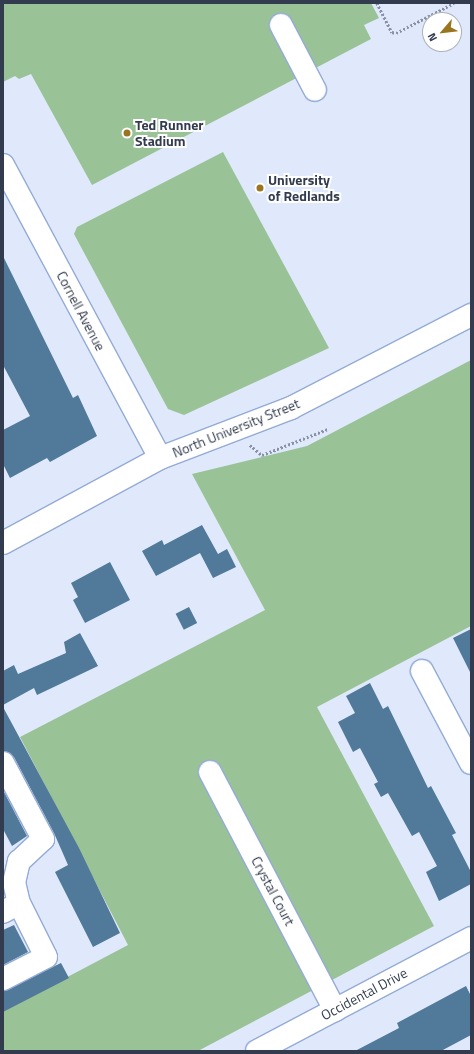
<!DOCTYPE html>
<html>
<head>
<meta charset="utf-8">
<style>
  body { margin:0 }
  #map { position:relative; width:474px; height:1054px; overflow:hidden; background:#dfe9fb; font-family:"Titillium Web",sans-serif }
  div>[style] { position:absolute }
  .green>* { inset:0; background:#99c397 }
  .building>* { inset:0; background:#50799a; transform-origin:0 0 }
  .path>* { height:2.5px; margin-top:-1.25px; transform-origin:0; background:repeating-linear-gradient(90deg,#8992a4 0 2px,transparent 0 4px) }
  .roads { filter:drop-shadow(1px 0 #94abd6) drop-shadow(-1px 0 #94abd6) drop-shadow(0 1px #94abd6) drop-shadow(0 -1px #94abd6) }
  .minor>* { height:22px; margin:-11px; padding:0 11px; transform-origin:11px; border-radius:11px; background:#fff }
  .dots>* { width:11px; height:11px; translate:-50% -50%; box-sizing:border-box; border:2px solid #fff; border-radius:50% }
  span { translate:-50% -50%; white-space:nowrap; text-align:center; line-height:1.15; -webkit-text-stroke:4px #fff; paint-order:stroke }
  .poi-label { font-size:14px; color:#333c4e; font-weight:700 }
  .left { translate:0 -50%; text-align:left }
  .street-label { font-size:14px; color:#333c4e }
  .frame { position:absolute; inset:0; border:4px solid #333c4e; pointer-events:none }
  .north { position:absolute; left:422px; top:12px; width:40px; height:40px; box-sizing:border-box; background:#fff; border:1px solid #adb1b8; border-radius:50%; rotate:242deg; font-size:11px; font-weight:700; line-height:16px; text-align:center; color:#333c4e }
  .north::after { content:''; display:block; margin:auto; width:14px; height:18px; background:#9a7520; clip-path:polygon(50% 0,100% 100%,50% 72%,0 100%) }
</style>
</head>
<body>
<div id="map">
  <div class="green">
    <i style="clip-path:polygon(3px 3px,371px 3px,379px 18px,364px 25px,371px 39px,92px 185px,31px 74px,19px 79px,15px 76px,3px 82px)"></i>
    <i style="clip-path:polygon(223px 152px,329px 348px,184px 415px,168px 409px,74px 234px,77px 227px)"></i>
    <i style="clip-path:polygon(471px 360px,471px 626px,317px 707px,434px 926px,198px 1051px,3px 1051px,3px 1011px,128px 945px,20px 737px,265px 610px,192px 474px,307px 446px)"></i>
  </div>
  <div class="building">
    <i style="clip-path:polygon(3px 256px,73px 398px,78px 395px,97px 436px,50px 462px,47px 458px,10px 478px,3px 464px,3px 430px,30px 416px,3px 365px)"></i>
    <i style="clip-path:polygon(202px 525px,218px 554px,227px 549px,236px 567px,213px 578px,200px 553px,156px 576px,142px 551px,162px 540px,164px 545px)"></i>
    <i style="clip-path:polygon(110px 562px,130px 600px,85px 623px,73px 600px,78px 597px,71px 583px)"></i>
    <i style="left:189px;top:607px;width:18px;height:15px;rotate:63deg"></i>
    <i style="clip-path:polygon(471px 629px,471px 674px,453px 638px)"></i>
    <i style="clip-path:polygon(80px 633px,98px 666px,37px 695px,34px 688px,3px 705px,3px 671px,14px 665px,18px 674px,66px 653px,64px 642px)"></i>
    <i style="clip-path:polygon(370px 683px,383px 709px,388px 706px,428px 788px,431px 786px,456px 833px,452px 835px,471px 872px,471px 884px,439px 901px,426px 872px,437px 866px,419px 832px,412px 836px,388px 793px,381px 797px,374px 784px,378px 782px,360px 748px,353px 752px,338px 722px,355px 713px,346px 696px)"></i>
    <i style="clip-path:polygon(3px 707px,79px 848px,120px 933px,93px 947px,55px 872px,68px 865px,54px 833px,14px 757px,3px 751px)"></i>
    <i style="clip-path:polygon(3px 790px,27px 836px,12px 846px,3px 829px)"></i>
    <i style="clip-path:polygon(14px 925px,28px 952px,3px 965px,3px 930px)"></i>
    <i style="clip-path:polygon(61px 963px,69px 978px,3px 1012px,3px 991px)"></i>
    <i style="clip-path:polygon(466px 986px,471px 996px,471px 1035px,441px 1051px,355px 1051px,399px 1028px,397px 1023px)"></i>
  </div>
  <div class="path">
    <i style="left:377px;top:3px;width:33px;rotate:63deg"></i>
    <i style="left:392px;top:32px;width:4px;rotate:14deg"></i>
    <i style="left:396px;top:33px;width:65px;rotate:-27.3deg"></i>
    <i style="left:250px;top:445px;width:16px;rotate:40deg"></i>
    <i style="left:262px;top:455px;width:71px;rotate:-21.5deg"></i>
  </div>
  <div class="roads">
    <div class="minor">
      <i style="left:281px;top:25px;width:73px;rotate:62.4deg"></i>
      <i style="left:3px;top:165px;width:332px;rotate:61.8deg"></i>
      <i style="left:3px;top:543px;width:179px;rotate:-28.4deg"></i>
      <i style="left:160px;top:458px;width:140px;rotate:-20.9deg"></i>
      <i style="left:291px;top:408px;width:203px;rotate:-27.3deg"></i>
      <i style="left:422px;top:671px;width:104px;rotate:62deg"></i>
      <i style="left:3px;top:763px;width:86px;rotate:62.2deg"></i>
      <i style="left:43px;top:839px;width:33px;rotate:137deg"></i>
      <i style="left:19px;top:861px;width:22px;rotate:103deg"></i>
      <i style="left:14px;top:882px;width:22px;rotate:77deg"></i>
      <i style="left:19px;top:903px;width:60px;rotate:63.4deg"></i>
      <i style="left:46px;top:957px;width:48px;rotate:152.9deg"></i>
      <i style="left:210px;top:772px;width:269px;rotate:62.3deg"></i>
      <i style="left:3px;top:912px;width:18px;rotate:-29deg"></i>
      <i style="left:257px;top:1051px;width:242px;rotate:-27.8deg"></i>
    </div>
  </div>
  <div class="dots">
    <i style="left:127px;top:133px;background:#9a7520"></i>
    <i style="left:260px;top:188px;background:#9a7520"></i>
  </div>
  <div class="poi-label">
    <span class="left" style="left:135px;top:133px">Ted Runner<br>Stadium</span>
    <span class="left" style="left:268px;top:188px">University<br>of Redlands</span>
  </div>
  <div class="street-label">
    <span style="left:81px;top:311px;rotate:62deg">Cornell Avenue</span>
    <span style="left:236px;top:428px;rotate:-22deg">North University Street</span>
    <span style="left:273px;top:891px;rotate:62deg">Crystal Court</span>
    <span style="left:364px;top:994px;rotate:-28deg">Occidental Drive</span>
  </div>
  <div class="frame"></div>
  <div class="north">N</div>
</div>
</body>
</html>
